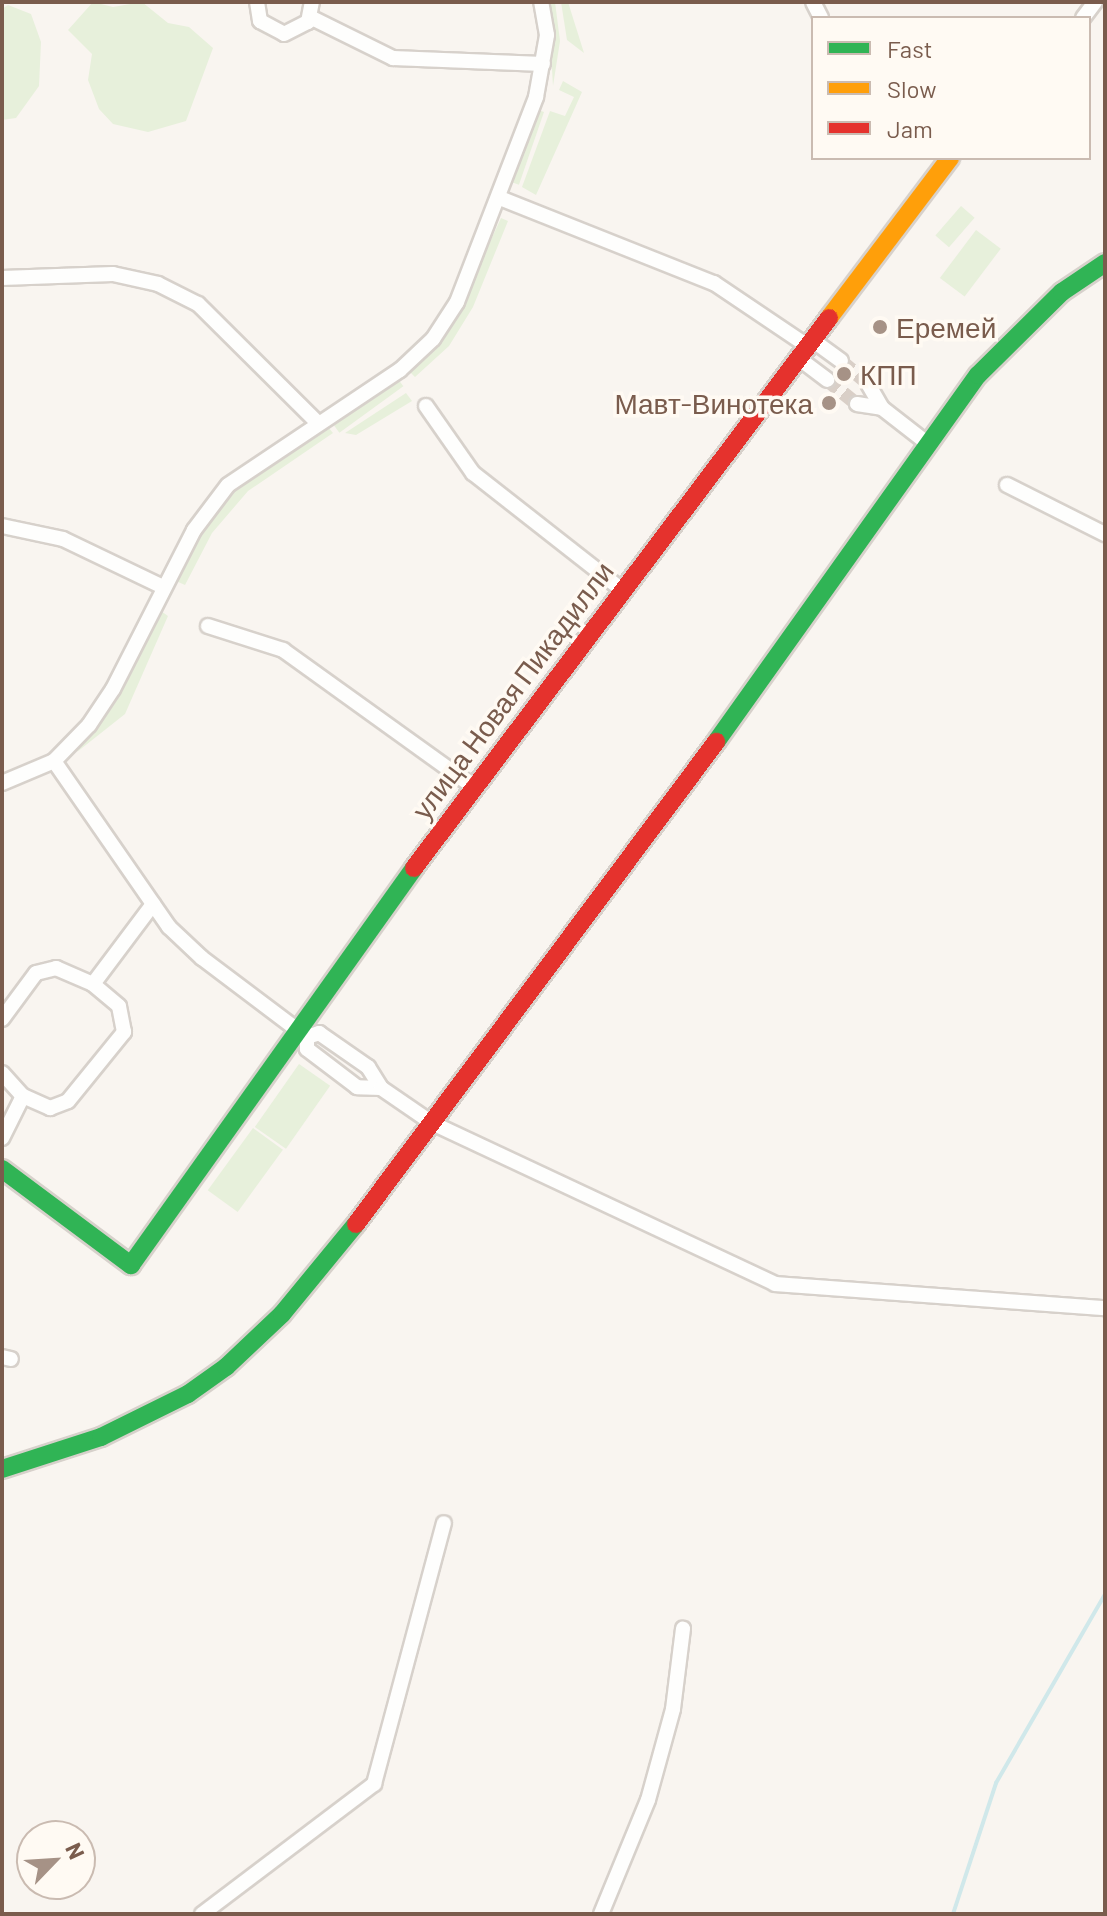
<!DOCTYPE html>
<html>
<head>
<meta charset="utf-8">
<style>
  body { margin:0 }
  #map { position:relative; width:1107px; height:1916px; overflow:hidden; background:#f9f5f0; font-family:Barlow,sans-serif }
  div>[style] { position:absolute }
  .green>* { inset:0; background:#e7f0db; transform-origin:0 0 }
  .stream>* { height:4px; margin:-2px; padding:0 2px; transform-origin:2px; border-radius:2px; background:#d0e8ea }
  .street-tunnel>* { height:14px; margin-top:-7px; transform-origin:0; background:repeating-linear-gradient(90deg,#d9cfc7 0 14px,transparent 0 21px) }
  .roads { filter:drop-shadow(2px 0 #d7d1cb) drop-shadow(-2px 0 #d7d1cb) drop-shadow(0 2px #d7d1cb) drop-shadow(0 -2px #d7d1cb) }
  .street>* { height:14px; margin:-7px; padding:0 7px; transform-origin:7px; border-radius:7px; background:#fefefd }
  .fast>* { height:18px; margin:-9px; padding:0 9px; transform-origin:9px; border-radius:9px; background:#30b455 }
  .slow>* { height:18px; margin:-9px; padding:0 9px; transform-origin:9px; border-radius:9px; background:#ff9f0a }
  .jam>* { height:18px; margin:-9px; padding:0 9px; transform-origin:9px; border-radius:9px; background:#e5322d }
  .dots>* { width:22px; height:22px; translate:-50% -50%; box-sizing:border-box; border:4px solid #fffaf3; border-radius:50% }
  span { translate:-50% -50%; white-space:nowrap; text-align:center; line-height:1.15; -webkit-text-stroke:7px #fffaf3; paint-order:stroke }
  .poi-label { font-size:28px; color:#7a5c4d }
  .left { translate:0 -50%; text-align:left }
  .right { translate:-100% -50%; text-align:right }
  .street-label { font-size:28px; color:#7a5c4d }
  .frame { position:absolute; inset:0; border:4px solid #7a5c4d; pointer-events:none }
  .legend { position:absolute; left:811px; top:16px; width:280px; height:144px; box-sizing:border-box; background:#fffaf3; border:2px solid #cabbb1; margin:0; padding:10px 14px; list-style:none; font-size:24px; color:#7a5c4d }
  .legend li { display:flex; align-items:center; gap:16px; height:40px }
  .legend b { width:40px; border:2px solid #cabbb1 }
  .north { position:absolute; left:16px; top:1820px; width:80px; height:80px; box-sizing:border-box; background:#fffaf3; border:2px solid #cabbb1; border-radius:50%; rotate:65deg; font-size:22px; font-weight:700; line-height:32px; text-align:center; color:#7a5c4d }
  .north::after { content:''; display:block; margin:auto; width:28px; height:36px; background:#a69286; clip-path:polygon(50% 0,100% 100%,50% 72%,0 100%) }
</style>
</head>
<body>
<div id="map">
  <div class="green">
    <i style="clip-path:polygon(93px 2px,113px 7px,142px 2px,168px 23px,189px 27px,213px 48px,186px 121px,148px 132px,113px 124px,99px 109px,88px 80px,92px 54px,68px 30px)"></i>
    <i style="clip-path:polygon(548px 2px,555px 2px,560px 41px,553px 86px)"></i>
    <i style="clip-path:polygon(561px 2px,568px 2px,584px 53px,567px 40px)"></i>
    <i style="clip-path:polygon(8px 5px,31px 14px,41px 42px,39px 86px,16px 118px,2px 120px,2px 9px)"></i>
    <i style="clip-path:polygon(563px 81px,582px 92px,536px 195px,522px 187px,550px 111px,565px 116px,574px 97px,559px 90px)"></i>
    <i style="left:544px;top:112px;width:77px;height:9px;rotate:109deg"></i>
    <i style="left:961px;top:206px;width:18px;height:39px;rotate:41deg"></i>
    <i style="clip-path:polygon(501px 218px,508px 221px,473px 307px,449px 346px,415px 377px,409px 371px,453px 322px)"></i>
    <i style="left:976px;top:230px;width:31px;height:60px;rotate:37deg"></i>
    <i style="left:398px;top:379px;width:9px;height:79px;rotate:54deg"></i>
    <i style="clip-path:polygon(406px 393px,412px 401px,356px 435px,345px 433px)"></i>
    <i style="clip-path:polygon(328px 427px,333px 433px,248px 491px,212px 533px,185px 585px,176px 581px,210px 519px,237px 489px)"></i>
    <i style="clip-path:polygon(161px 611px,168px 616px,125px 714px,77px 752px,111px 706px)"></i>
    <i style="left:299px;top:1064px;width:38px;height:77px;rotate:35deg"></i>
    <i style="left:253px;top:1128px;width:37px;height:77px;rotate:36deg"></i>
  </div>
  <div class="stream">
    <i style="left:953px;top:1914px;width:138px;rotate:-71.8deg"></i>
    <i style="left:996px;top:1783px;width:218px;rotate:-60deg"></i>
  </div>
  <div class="street-tunnel">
    <i style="left:841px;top:361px;width:35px;rotate:40deg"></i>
    <i style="left:827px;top:380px;width:38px;rotate:39deg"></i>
  </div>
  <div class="roads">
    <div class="street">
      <i style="left:257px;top:2px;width:19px;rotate:81deg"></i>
      <i style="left:260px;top:21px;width:27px;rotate:28deg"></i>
      <i style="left:284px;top:34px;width:27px;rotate:-27deg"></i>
      <i style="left:308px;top:22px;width:20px;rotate:-79deg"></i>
      <i style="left:813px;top:2px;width:18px;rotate:63deg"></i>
      <i style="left:310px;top:17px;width:93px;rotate:26.3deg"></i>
      <i style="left:393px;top:58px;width:150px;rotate:2.3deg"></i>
      <i style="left:1083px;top:18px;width:20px;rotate:-53deg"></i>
      <i style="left:500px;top:198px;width:230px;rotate:21.7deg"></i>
      <i style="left:714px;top:283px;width:111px;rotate:34deg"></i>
      <i style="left:2px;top:278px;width:111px;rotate:-2.1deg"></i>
      <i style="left:113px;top:274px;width:46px;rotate:12.5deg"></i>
      <i style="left:158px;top:284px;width:45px;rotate:26.6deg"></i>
      <i style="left:198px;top:304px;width:169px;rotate:44.8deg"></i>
      <i style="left:811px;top:339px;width:37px;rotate:36deg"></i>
      <i style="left:797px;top:357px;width:38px;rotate:37deg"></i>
      <i style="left:857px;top:404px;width:25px;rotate:9deg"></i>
      <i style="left:882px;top:408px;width:28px;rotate:-120deg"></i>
      <i style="left:426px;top:406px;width:82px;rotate:55deg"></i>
      <i style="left:473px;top:473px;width:189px;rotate:38.1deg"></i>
      <i style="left:882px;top:408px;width:57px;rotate:37.9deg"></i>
      <i style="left:1007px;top:485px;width:110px;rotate:26.6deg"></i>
      <i style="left:2px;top:526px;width:62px;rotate:12deg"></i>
      <i style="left:63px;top:539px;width:111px;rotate:25.6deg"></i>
      <i style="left:208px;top:626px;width:79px;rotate:17.7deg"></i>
      <i style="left:283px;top:650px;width:233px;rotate:35.7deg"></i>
      <i style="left:54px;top:761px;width:202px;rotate:55.3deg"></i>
      <i style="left:169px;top:927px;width:45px;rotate:43.2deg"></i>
      <i style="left:202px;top:958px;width:131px;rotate:37deg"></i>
      <i style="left:2px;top:783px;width:56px;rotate:-22.9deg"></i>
      <i style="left:54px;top:761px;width:50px;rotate:-45.8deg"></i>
      <i style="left:89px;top:725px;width:43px;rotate:-56.3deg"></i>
      <i style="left:113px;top:689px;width:178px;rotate:-63deg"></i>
      <i style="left:194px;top:530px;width:56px;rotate:-52.9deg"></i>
      <i style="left:228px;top:485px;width:207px;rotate:-33.8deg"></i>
      <i style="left:400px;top:370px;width:45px;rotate:-43.2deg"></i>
      <i style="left:433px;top:339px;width:44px;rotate:-57deg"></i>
      <i style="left:457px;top:302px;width:220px;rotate:-68.9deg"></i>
      <i style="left:536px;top:97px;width:63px;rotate:-79.9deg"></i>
      <i style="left:547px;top:35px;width:34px;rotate:-100deg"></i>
      <i style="left:2px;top:1019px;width:57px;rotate:-53.5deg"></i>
      <i style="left:36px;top:973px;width:21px;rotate:-14deg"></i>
      <i style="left:56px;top:968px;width:40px;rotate:23.4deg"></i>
      <i style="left:319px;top:1033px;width:60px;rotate:34.8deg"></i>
      <i style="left:368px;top:1067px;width:25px;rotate:58deg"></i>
      <i style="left:381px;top:1088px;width:24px;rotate:-178deg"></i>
      <i style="left:357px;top:1087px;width:63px;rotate:-142.8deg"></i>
      <i style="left:307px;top:1049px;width:12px;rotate:-90deg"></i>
      <i style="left:307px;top:1037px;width:13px;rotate:-18deg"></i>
      <i style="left:2px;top:1073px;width:31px;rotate:48deg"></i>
      <i style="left:381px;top:1088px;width:62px;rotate:34.5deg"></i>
      <i style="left:432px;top:1123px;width:379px;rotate:25.1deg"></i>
      <i style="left:775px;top:1284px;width:331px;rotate:4.2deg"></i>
      <i style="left:2px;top:1138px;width:47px;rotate:-63.4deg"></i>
      <i style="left:23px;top:1096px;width:30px;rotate:24deg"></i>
      <i style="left:50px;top:1108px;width:19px;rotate:-21deg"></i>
      <i style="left:68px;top:1101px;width:89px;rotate:-50.9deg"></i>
      <i style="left:124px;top:1032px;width:26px;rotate:-101deg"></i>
      <i style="left:119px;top:1006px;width:34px;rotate:-140deg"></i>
      <i style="left:93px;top:984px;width:100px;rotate:-53.1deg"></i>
      <i style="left:2px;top:1357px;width:9px;rotate:13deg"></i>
      <i style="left:202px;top:1914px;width:216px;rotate:-37.1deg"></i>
      <i style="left:374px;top:1784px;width:270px;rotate:-75deg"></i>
      <i style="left:601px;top:1914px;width:123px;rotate:-67.6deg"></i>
      <i style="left:648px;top:1800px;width:94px;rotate:-74.6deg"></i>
      <i style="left:673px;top:1709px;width:81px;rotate:-82.9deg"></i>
    </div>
    <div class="fast">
      <i style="left:716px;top:742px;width:451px;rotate:-54.5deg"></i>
      <i style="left:978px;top:375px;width:118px;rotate:-44.7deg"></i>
      <i style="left:1062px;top:292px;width:52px;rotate:-34deg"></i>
      <i style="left:2px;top:1169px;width:161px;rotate:36.7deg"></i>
      <i style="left:131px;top:1265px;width:488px;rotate:-54.5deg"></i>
      <i style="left:2px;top:1469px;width:104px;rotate:-17.9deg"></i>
      <i style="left:101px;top:1437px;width:97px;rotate:-26.3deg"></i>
      <i style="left:188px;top:1394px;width:47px;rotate:-35.4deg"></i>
      <i style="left:226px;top:1367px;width:77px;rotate:-43.4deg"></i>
      <i style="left:282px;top:1314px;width:117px;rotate:-50.6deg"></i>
    </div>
    <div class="slow">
      <i style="left:829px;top:318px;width:201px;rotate:-52.9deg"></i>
    </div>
    <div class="jam">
      <i style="left:414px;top:868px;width:689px;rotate:-52.96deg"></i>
      <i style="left:356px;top:1224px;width:602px;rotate:-53.24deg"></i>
    </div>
  </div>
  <div class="dots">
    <i style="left:880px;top:327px;background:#a69286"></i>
    <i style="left:844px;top:374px;background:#a69286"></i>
    <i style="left:829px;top:403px;background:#a69286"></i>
  </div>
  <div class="poi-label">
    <span class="left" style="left:896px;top:327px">Еремей</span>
    <span class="left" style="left:860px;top:374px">КПП</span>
    <span class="right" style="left:813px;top:403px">Мавт-Винотека</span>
  </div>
  <div class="street-label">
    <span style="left:512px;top:690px;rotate:-53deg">улица Новая Пикадилли</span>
  </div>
  <div class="frame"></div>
  <ul class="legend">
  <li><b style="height:10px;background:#30b455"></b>Fast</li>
  <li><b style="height:10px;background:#ff9f0a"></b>Slow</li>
  <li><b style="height:10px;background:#e5322d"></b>Jam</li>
  </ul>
  <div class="north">N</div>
</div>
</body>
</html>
